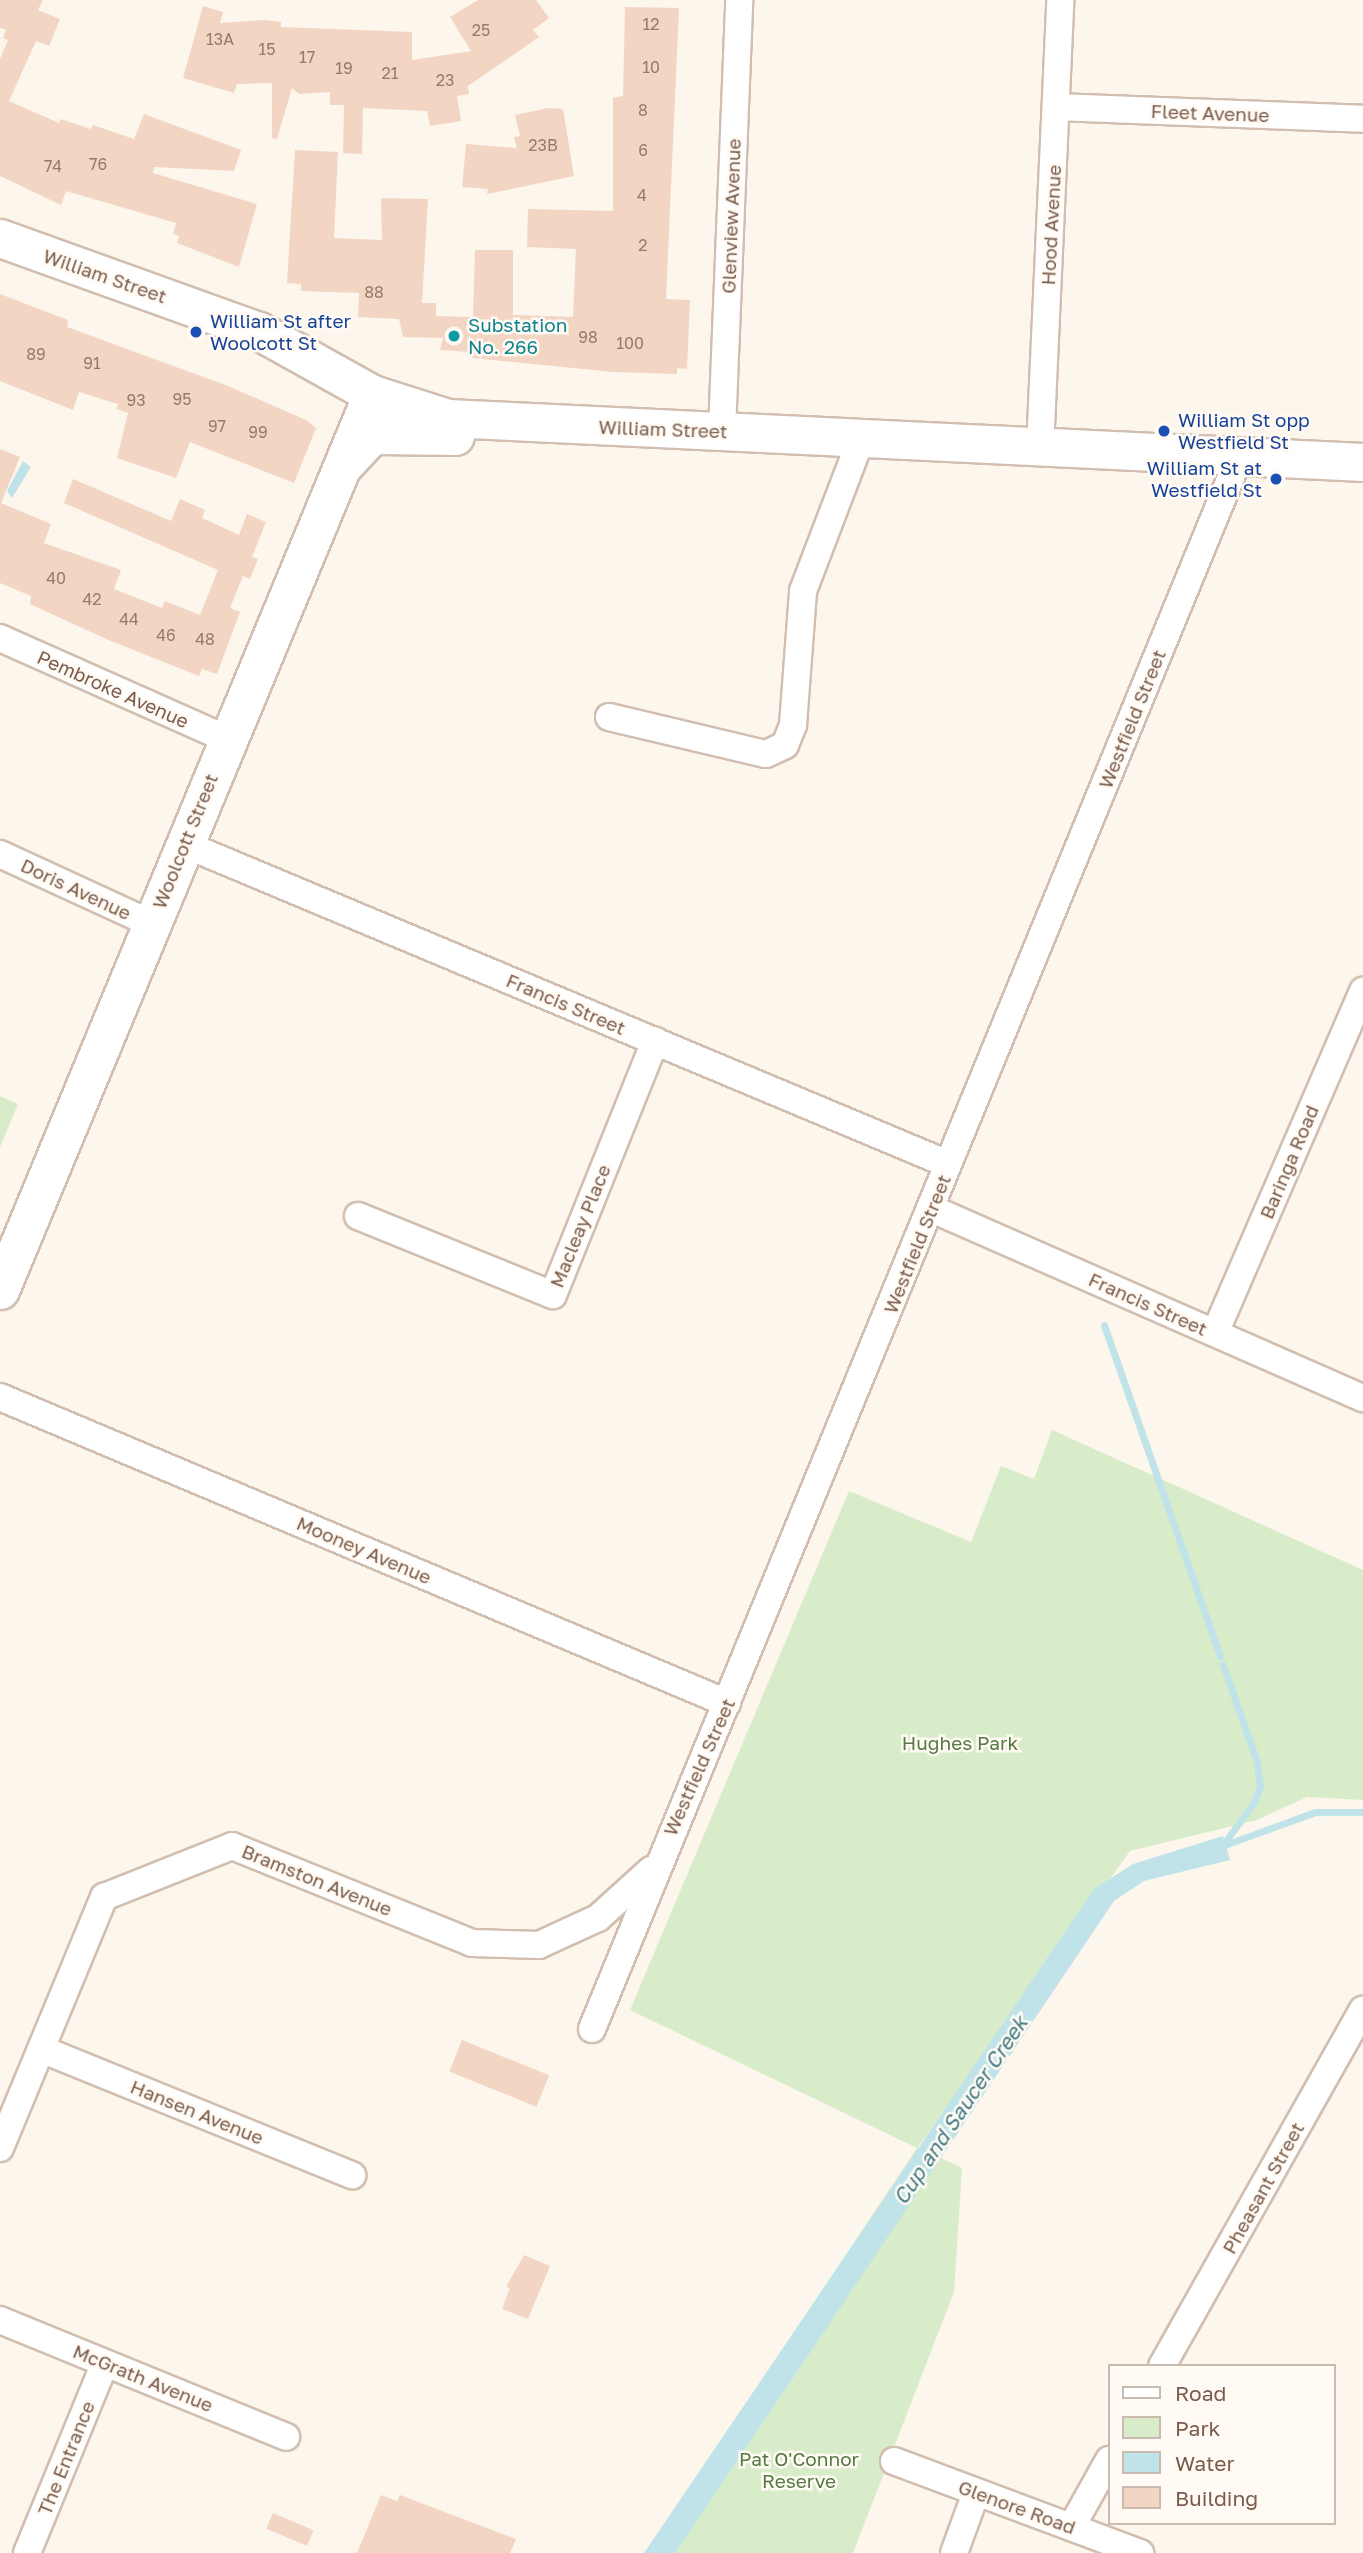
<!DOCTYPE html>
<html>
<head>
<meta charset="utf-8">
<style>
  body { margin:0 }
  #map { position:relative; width:1363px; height:2553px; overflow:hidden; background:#fdf6ec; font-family:"Golos Text",sans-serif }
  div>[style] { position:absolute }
  .green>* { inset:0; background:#d8ecc9 }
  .water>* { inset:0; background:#bfe3e8 }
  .stream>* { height:7px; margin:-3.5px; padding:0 3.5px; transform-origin:3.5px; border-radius:3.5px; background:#bfe3e8 }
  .building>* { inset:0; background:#f3d5c3; transform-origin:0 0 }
  .roads { filter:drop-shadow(2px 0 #d1beb0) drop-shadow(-2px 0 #d1beb0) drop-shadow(0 2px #d1beb0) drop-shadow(0 -2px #d1beb0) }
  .street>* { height:26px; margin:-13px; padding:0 13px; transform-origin:13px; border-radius:13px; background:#fff }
  .secondary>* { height:37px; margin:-18.5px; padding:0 18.5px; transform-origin:18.5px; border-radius:18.5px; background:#fff }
  .dots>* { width:19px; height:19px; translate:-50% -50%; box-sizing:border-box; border:4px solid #fffaf3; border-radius:50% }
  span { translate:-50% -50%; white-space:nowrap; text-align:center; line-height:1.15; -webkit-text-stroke:5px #fffaf3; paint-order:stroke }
  .number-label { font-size:16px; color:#987a6a }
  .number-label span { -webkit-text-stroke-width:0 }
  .street-label { font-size:19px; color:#7a5c4d }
  .transit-label { font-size:19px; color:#164399 }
  .left { translate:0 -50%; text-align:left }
  .right { translate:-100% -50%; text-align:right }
  .culture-label { font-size:19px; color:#0d838f }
  .park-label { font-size:19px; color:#537a41 }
  .water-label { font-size:21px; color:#437c86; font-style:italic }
  .legend { position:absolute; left:1108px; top:2364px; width:228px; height:161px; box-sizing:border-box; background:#fffaf3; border:2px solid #cabbb1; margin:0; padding:9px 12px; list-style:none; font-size:21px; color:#7a5c4d }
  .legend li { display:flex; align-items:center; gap:14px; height:35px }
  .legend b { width:35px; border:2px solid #cabbb1 }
</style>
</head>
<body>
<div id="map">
  <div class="green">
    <i style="clip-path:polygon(0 1096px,18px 1104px,0 1147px)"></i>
    <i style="clip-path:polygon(1052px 1430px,1363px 1570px,1363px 1800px,1307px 1797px,1257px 1820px,1130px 1851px,918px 2147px,962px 2168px,954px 2292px,853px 2553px,647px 2553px,917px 2148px,630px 2010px,849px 1491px,971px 1542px,1001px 1466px,1034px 1479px)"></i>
  </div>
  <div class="water">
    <i style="clip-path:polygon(23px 461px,31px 467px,12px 498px,7px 491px)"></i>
    <i style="clip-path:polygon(1223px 1836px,1230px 1860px,1144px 1881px,1114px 1901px,675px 2553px,644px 2553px,1094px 1889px,1133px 1864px)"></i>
  </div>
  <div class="stream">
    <i style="left:1104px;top:1325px;width:351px;rotate:70.7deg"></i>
    <i style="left:1222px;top:1846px;width:52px;rotate:-53.6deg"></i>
    <i style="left:1253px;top:1804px;width:18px;rotate:-68deg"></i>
    <i style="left:1260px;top:1787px;width:25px;rotate:-97deg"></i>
    <i style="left:1257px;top:1762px;width:103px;rotate:-109.3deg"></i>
    <i style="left:1219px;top:1847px;width:102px;rotate:-20deg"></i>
    <i style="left:1315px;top:1812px;width:48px"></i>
  </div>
  <div class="building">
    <i style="clip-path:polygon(0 0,43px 0,38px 10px,60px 19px,49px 46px,36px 41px,9px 101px,59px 123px,60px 119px,91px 129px,93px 125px,134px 139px,144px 114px,241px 150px,234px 171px,154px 167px,153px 173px,257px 204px,239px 267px,177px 243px,179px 236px,173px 234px,176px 223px,66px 191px,61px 205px,0 176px,0 59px,8px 40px,3px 38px,6px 30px,0 28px)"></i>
    <i style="clip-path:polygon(478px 0,536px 0,549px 18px,533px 30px,539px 37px,468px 86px,469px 94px,457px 96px,461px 121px,430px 126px,427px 111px,363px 108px,362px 154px,343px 153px,344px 105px,330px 105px,330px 92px,299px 94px,292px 88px,277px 139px,272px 138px,272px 83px,237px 84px,234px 93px,183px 78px,203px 6px,223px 12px,220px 23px,265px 20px,281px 22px,281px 27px,412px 32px,412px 60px,471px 51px,450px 17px)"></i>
    <i style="clip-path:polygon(625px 7px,679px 8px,666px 299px,690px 300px,687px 369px,677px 368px,677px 374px,613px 372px,472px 358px,472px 352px,440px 350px,443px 338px,403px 337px,399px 319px,358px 317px,359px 293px,301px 291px,301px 284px,287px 283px,295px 150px,338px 152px,334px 238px,382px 240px,381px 198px,428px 199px,422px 303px,436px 303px,436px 316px,473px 317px,475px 250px,513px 250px,513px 315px,573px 317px,576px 249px,527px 247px,528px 209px,613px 211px,613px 98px,623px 96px)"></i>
    <i style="clip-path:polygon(548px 108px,563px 109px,574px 176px,487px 194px,488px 189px,462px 187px,466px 144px,517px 148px,514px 137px,520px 136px,515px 115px)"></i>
    <i style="clip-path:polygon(0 294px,68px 320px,67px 327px,228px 386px,306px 420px,316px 428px,294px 483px,190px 442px,176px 478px,117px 458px,128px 413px,116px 409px,118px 404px,79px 392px,73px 410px,0 381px)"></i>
    <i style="clip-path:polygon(0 449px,20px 457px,1px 503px,51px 524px,44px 543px,121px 570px,114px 589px,162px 608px,165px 601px,200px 615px,218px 570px,64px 503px,73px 479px,171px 521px,180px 499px,205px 510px,202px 518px,239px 535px,247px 514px,266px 522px,252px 557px,258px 559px,250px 579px,243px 576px,230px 608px,240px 612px,217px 674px,202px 669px,199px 676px,106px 639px,30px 604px,31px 596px,0 583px)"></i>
    <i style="left:462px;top:2040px;width:94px;height:34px;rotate:22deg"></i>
    <i style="clip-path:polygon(524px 2255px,550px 2266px,528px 2319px,502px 2309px,510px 2288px,506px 2287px)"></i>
    <i style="clip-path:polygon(381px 2495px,397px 2501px,400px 2495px,516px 2539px,510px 2553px,357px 2553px)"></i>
    <i style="left:273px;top:2513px;width:44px;height:17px;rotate:23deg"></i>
  </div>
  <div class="roads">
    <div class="street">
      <i style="left:1056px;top:107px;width:307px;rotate:2.2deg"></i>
      <i style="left:722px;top:431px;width:431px;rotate:-87.7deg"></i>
      <i style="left:1040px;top:449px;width:449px;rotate:-87.4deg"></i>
      <i style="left:0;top:638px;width:248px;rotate:24deg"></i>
      <i style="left:609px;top:717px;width:161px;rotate:13.3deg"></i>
      <i style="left:766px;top:754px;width:21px;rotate:-25deg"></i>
      <i style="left:785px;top:745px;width:22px;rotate:-68deg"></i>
      <i style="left:793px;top:725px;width:134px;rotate:-85.7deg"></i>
      <i style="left:803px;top:591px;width:163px;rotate:-69.1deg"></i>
      <i style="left:184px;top:844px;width:828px;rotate:22.73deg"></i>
      <i style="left:0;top:854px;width:167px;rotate:24.7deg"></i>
      <i style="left:932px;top:1209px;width:471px;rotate:23.7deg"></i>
      <i style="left:358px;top:1216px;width:210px;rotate:22.1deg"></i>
      <i style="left:553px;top:1295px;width:274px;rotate:-68.1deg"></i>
      <i style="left:1215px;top:1333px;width:373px;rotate:-66.6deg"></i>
      <i style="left:0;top:1397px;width:789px;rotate:22.83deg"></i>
      <i style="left:592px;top:2029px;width:1699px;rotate:-67.62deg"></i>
      <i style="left:41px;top:2049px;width:336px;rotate:22.1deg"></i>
      <i style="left:0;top:2148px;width:272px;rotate:-67.5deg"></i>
      <i style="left:104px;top:1897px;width:138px;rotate:-21.7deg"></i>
      <i style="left:232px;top:1846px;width:259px;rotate:22deg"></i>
      <i style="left:472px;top:1943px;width:67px;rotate:1.7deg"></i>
      <i style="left:539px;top:1945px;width:65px;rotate:-24.6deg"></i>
      <i style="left:598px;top:1918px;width:72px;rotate:-42.2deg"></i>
      <i style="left:0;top:2320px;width:309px;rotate:22.2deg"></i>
      <i style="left:1162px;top:2366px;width:409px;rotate:-60.6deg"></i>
      <i style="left:894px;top:2461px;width:263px;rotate:20.5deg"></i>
      <i style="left:1072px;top:2526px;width:76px;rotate:-60.7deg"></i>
      <i style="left:27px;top:2553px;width:205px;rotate:-67.7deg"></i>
      <i style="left:954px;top:2553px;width:64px;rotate:-69.9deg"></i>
    </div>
    <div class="secondary">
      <i style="left:0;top:238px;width:275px;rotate:19.8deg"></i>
      <i style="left:259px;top:331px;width:129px;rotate:29.1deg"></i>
      <i style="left:372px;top:394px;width:80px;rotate:17.5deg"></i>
      <i style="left:448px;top:418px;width:916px;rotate:2.75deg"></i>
      <i style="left:344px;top:465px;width:35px;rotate:-47deg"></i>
      <i style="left:368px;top:439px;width:10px;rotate:-24deg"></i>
      <i style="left:377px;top:435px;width:78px;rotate:0.7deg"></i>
      <i style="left:0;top:1290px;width:970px;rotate:-67.45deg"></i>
    </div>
  </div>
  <div class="dots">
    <i style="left:196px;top:332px;background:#1a4fb4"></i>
    <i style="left:454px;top:336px;background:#0f9aa8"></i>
    <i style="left:1164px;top:431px;background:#1a4fb4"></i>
    <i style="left:1276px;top:479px;background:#1a4fb4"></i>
  </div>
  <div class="number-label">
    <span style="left:651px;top:24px">12</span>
    <span style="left:481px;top:30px">25</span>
    <span style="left:220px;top:39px">13A</span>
    <span style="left:267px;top:49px">15</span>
    <span style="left:307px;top:57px">17</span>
    <span style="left:651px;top:67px">10</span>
    <span style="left:344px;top:68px">19</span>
    <span style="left:390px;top:73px">21</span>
    <span style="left:445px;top:80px">23</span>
    <span style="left:643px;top:110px">8</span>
    <span style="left:543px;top:145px">23B</span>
    <span style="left:643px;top:150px">6</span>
    <span style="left:98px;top:164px">76</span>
    <span style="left:53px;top:166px">74</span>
    <span style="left:642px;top:195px">4</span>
    <span style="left:643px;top:245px">2</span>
    <span style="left:374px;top:292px">88</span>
    <span style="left:588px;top:337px">98</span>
    <span style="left:630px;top:343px">100</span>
    <span style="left:36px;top:354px">89</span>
    <span style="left:92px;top:363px">91</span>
    <span style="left:182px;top:399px">95</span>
    <span style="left:136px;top:400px">93</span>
    <span style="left:217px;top:426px">97</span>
    <span style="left:258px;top:432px">99</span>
    <span style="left:56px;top:578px">40</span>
    <span style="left:92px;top:599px">42</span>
    <span style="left:129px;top:619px">44</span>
    <span style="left:166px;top:635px">46</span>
    <span style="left:205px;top:639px">48</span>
  </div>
  <div class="street-label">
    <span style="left:1210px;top:113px;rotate:2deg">Fleet Avenue</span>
    <span style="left:731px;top:216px;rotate:-88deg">Glenview Avenue</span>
    <span style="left:1051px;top:225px;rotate:-87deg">Hood Avenue</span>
    <span style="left:105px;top:276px;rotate:19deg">William Street</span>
    <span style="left:663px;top:429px;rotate:2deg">William Street</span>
    <span style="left:113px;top:689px;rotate:24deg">Pembroke Avenue</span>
    <span style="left:1132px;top:719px;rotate:-68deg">Westfield Street</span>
    <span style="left:185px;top:841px;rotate:-68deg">Woolcott Street</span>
    <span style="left:76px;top:889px;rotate:25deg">Doris Avenue</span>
    <span style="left:566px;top:1004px;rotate:23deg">Francis Street</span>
    <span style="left:1289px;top:1162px;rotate:-67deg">Baringa Road</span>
    <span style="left:580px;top:1226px;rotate:-68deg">Macleay Place</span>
    <span style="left:917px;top:1244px;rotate:-68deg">Westfield Street</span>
    <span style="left:1148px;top:1304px;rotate:24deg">Francis Street</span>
    <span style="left:364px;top:1550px;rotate:23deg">Mooney Avenue</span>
    <span style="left:699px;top:1767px;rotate:-66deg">Westfield Street</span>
    <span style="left:317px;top:1880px;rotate:22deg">Bramston Avenue</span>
    <span style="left:197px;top:2112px;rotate:22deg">Hansen Avenue</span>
    <span style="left:1263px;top:2188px;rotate:-61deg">Pheasant Street</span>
    <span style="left:143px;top:2378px;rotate:22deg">McGrath Avenue</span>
    <span style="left:66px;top:2458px;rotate:-68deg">The Entrance</span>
    <span style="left:1017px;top:2507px;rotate:20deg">Glenore Road</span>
  </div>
  <div class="transit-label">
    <span class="left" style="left:210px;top:332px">William St after<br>Woolcott St</span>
    <span class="left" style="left:1178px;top:431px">William St opp<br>Westfield St</span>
    <span class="right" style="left:1262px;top:479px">William St at<br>Westfield St</span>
  </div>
  <div class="culture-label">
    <span class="left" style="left:468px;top:336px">Substation<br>No. 266</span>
  </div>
  <div class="park-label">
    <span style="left:960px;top:1743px">Hughes Park</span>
    <span style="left:799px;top:2470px">Pat O'Connor<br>Reserve</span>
  </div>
  <div class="water-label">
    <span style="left:960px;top:2110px;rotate:-56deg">Cup and Saucer Creek</span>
  </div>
  <ul class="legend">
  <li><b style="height:9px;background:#fff"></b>Road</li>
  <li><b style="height:19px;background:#d8ecc9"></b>Park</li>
  <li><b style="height:19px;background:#bfe3e8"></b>Water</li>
  <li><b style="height:19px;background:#f3d5c3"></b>Building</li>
  </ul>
</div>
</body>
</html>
